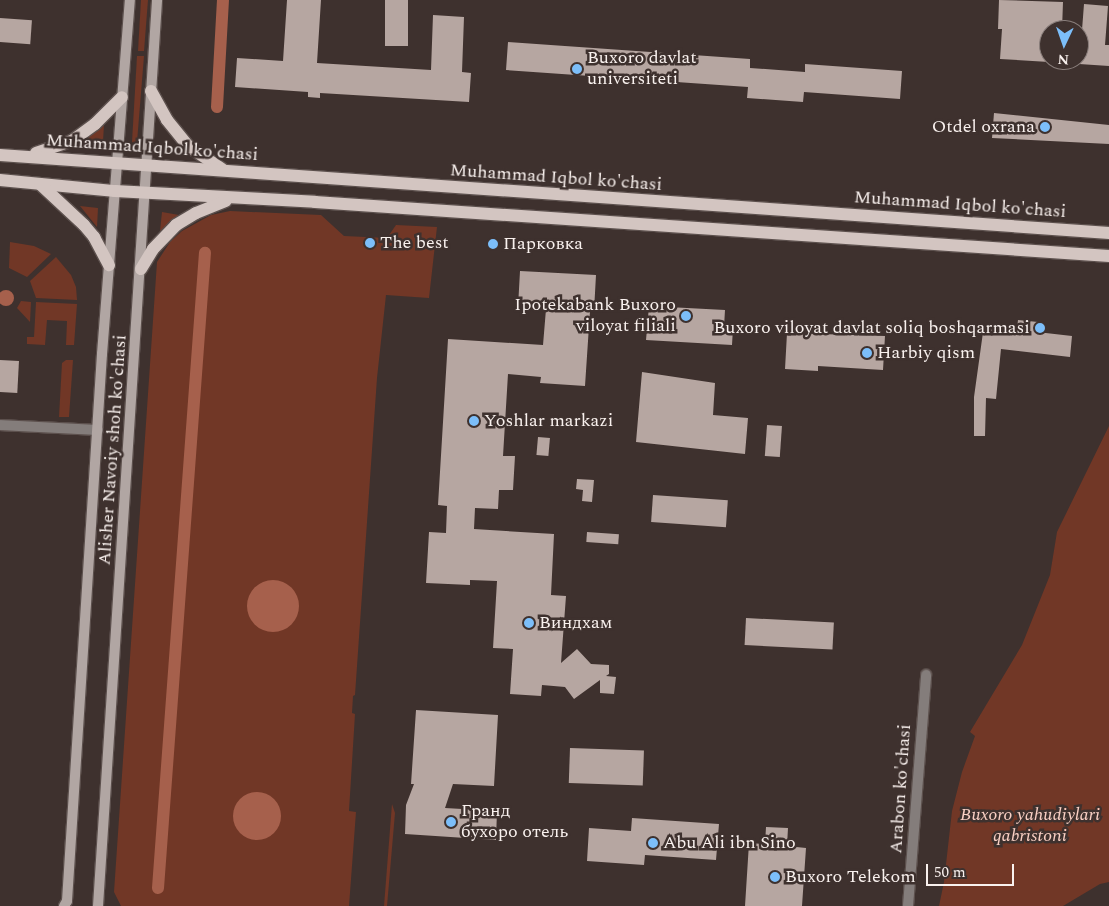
<!DOCTYPE html>
<html>
<head>
<meta charset="utf-8">
<style>
  body { margin:0 }
  #map { position:relative; width:1109px; height:906px; overflow:hidden; background:#3e312e; font-family:Spectral,serif }
  div>[style] { position:absolute }
  .green>* { inset:0; background:#713726 }
  .water>* { inset:0; background:#a6604c }
  .round { border-radius:50% }
  .canal>* { height:12px; margin:-6px; padding:0 6px; transform-origin:6px; border-radius:6px; background:#a6604c }
  .building>* { inset:0; background:#b6a6a1; transform-origin:0 0 }
  .roads { filter:drop-shadow(1px 0 #5c504d) drop-shadow(-1px 0 #5c504d) drop-shadow(0 1px #5c504d) drop-shadow(0 -1px #5c504d) }
  .street>* { height:10px; margin:-5px; padding:0 5px; transform-origin:5px; border-radius:5px; background:#847d7b }
  .secondary>* { height:10px; margin:-5px; padding:0 5px; transform-origin:5px; border-radius:5px; background:#b1a6a3 }
  .primary>* { height:12px; margin:-6px; padding:0 6px; transform-origin:6px; border-radius:6px; background:#d3c5c1 }
  .dots>* { width:14px; height:14px; translate:-50% -50%; box-sizing:border-box; border:2px solid #3e312e; border-radius:50% }
  span { translate:-50% -50%; white-space:nowrap; text-align:center; line-height:1.15; -webkit-text-stroke:5px #3e312e; paint-order:stroke }
  .poi-label { font-size:18px; color:#f9f1ee }
  .left { translate:0 -50%; text-align:left }
  .right { translate:-100% -50%; text-align:right }
  .street-label { font-size:18px; color:#f9f1ee }
  .park-label { font-size:18px; color:#fad0c4; font-style:italic }
  .north { position:absolute; left:1039px; top:20px; width:50px; height:50px; box-sizing:border-box; background:#3e312e; border:1px solid #897e7b; border-radius:50%; rotate:183deg; font-size:14px; font-weight:700; line-height:20px; text-align:center; color:#f9f1ee }
  .north::after { content:''; display:block; margin:auto; width:18px; height:22px; background:#7cbef9; clip-path:polygon(50% 0,100% 100%,50% 72%,0 100%) }
  .scale { position:absolute; left:926px; top:864px; width:88px; height:22px; box-sizing:border-box; border:2px solid #f9f1ee; border-top:0; padding-left:6px; font-size:15px; line-height:18px; white-space:nowrap; color:#f9f1ee; -webkit-text-stroke:4px #3e312e; paint-order:stroke }
</style>
</head>
<body>
<div id="map">
  <div class="green">
    <i style="clip-path:polygon(141px 0,148px 0,144px 51px,138px 51px)"></i>
    <i style="clip-path:polygon(137px 56px,144px 56px,137px 142px,135px 144px,132px 142px)"></i>
    <i style="clip-path:polygon(104px 124px,103px 142px,84px 141px)"></i>
    <i style="clip-path:polygon(80px 206px,98px 208px,97px 227px)"></i>
    <i style="clip-path:polygon(230px 211px,321px 215px,344px 236px,387px 238px,396px 225px,437px 227px,429px 298px,386px 295px,377px 378px,355px 695px,353px 696px,352px 713px,355px 714px,349px 811px,356px 812px,349px 906px,121px 906px,114px 892px,157px 262px,170px 242px,182px 231px,211px 215px)"></i>
    <i style="clip-path:polygon(162px 212px,179px 215px,160px 231px)"></i>
    <i style="clip-path:polygon(10px 242px,34px 246px,51px 254px,27px 277px,9px 268px)"></i>
    <i style="clip-path:polygon(56px 257px,71px 275px,76px 287px,77px 300px,36px 298px,30px 281px)"></i>
    <i style="clip-path:polygon(21px 301px,31px 302px,30px 322px,17px 308px)"></i>
    <i style="clip-path:polygon(36px 302px,77px 304px,74px 345px,66px 345px,67px 321px,47px 320px,45px 345px,27px 344px,27px 337px,34px 337px)"></i>
    <i style="clip-path:polygon(66px 360px,73px 360px,69px 417px,59px 417px,62px 363px)"></i>
    <i style="clip-path:polygon(1109px 426px,1109px 882px,1100px 884px,1063px 906px,939px 906px,944px 882px,952px 811px,962px 772px,975px 736px,970px 732px,1022px 645px,1050px 575px,1057px 532px)"></i>
    <i style="clip-path:polygon(392px 804px,395px 813px,387px 906px,384px 906px)"></i>
  </div>
  <div class="water">
    <i class="round" style="left:-2px;top:290px;width:16px;height:16px"></i>
    <i class="round" style="left:247px;top:580px;width:52px;height:52px"></i>
    <i class="round" style="left:233px;top:792px;width:48px;height:48px"></i>
  </div>
  <div class="canal">
    <i style="left:217px;top:107px;width:107px;rotate:-86.8deg"></i>
    <i style="left:158px;top:888px;width:637px;rotate:-85.77deg"></i>
  </div>
  <div class="building">
    <i style="clip-path:polygon(287px 0,321px 0,317px 63px,431px 70px,433px 15px,464px 17px,462px 72px,471px 73px,469px 102px,320px 93px,320px 98px,308px 97px,308px 92px,235px 87px,237px 58px,283px 61px)"></i>
    <i style="left:385px;top:0;width:23px;height:46px"></i>
    <i style="clip-path:polygon(999px 0,1063px 2px,1062px 30px,1049px 30px,1049px 62px,1000px 59px,1002px 29px,998px 29px)"></i>
    <i style="clip-path:polygon(1084px 4px,1108px 6px,1105px 45px,1109px 45px,1109px 66px,1079px 64px,1079px 43px,1081px 43px)"></i>
    <i style="left:0;top:18px;width:32px;height:24px;rotate:4deg"></i>
    <i style="clip-path:polygon(508px 42px,750px 59px,750px 68px,805px 72px,805px 64px,902px 71px,900px 99px,804px 92px,803px 102px,747px 98px,748px 87px,506px 70px)"></i>
    <i style="clip-path:polygon(994px 113px,1109px 125px,1109px 144px,992px 138px)"></i>
    <i style="clip-path:polygon(520px 271px,596px 275px,594px 311px,590px 311px,585px 386px,540px 383px,541px 377px,508px 374px,503px 456px,515px 456px,513px 490px,499px 490px,498px 509px,475px 508px,474px 529px,554px 534px,551px 595px,566px 596px,561px 663px,577px 649px,591px 664px,609px 665px,609px 674px,606px 676px,616px 677px,614px 694px,600px 693px,600px 680px,574px 699px,565px 687px,542px 685px,541px 696px,510px 694px,513px 649px,493px 648px,497px 581px,470px 580px,470px 585px,426px 583px,429px 532px,446px 533px,447px 506px,438px 505px,448px 339px,543px 345px,546px 309px,518px 307px)"></i>
    <i style="clip-path:polygon(649px 306px,725px 310px,724px 327px,733px 328px,732px 345px,646px 340px)"></i>
    <i style="clip-path:polygon(1018px 320px,1038px 322px,1037px 332px,1072px 336px,1070px 357px,1001px 349px,996px 399px,986px 398px,985px 436px,974px 436px,974px 397px,984px 325px,1017px 329px)"></i>
    <i style="clip-path:polygon(787px 333px,885px 336px,883px 370px,818px 366px,818px 371px,785px 369px)"></i>
    <i style="left:0;top:360px;width:19px;height:32px;rotate:3deg"></i>
    <i style="clip-path:polygon(642px 372px,715px 383px,713px 415px,748px 418px,745px 454px,636px 442px)"></i>
    <i style="left:767px;top:425px;width:15px;height:31px;rotate:4deg"></i>
    <i style="left:538px;top:437px;width:12px;height:18px;rotate:5deg"></i>
    <i style="clip-path:polygon(577px 479px,594px 480px,592px 502px,582px 501px,583px 490px,576px 489px)"></i>
    <i style="left:653px;top:495px;width:75px;height:27px;rotate:4deg"></i>
    <i style="left:587px;top:532px;width:32px;height:10px;rotate:4deg"></i>
    <i style="left:746px;top:618px;width:88px;height:27px;rotate:3deg"></i>
    <i style="clip-path:polygon(416px 710px,498px 715px,494px 786px,453px 784px,445px 808px,497px 811px,496px 840px,405px 834px,406px 805px,414px 784px,411px 784px)"></i>
    <i style="left:570px;top:748px;width:74px;height:35px;rotate:2deg"></i>
    <i style="clip-path:polygon(632px 818px,719px 824px,716px 860px,645px 855px,644px 865px,587px 861px,589px 828px,631px 831px)"></i>
    <i style="clip-path:polygon(766px 827px,788px 828px,787px 846px,806px 848px,802px 906px,745px 906px,749px 843px,765px 844px)"></i>
  </div>
  <div class="roads">
    <div class="street">
      <i style="left:0;top:425px;width:98px;rotate:2.9deg"></i>
      <i style="left:908px;top:906px;width:232px;rotate:-85.5deg"></i>
    </div>
    <div class="secondary">
      <i style="left:64px;top:906px;width:6px;rotate:-59deg"></i>
      <i style="left:67px;top:901px;width:548px;rotate:-86.34deg"></i>
      <i style="left:102px;top:354px;width:355px;rotate:-85.5deg"></i>
      <i style="left:98px;top:906px;width:908px;rotate:-86.27deg"></i>
    </div>
    <div class="primary">
      <i style="left:151px;top:91px;width:33px;rotate:61deg"></i>
      <i style="left:167px;top:120px;width:33px;rotate:51deg"></i>
      <i style="left:188px;top:146px;width:41px;rotate:34.1deg"></i>
      <i style="left:36px;top:153px;width:39px;rotate:-19deg"></i>
      <i style="left:73px;top:140px;width:27px;rotate:-36deg"></i>
      <i style="left:95px;top:124px;width:38px;rotate:-45deg"></i>
      <i style="left:0;top:155px;width:1112px;rotate:4.02deg"></i>
      <i style="left:0;top:180px;width:116px;rotate:5.5deg"></i>
      <i style="left:115px;top:191px;width:200px;rotate:3.1deg"></i>
      <i style="left:315px;top:202px;width:796px;rotate:3.89deg"></i>
      <i style="left:40px;top:184px;width:60px;rotate:43deg"></i>
      <i style="left:84px;top:225px;width:16px;rotate:50deg"></i>
      <i style="left:94px;top:237px;width:32px;rotate:62deg"></i>
      <i style="left:141px;top:269px;width:23px;rotate:-59deg"></i>
      <i style="left:153px;top:249px;width:33px;rotate:-46deg"></i>
      <i style="left:176px;top:225px;width:23px;rotate:-31deg"></i>
      <i style="left:196px;top:213px;width:32px;rotate:-22deg"></i>
    </div>
  </div>
  <div class="dots">
    <i style="left:577px;top:69px;background:#7cbef9"></i>
    <i style="left:1045px;top:127px;background:#7cbef9"></i>
    <i style="left:370px;top:243px;background:#7cbef9"></i>
    <i style="left:493px;top:244px;background:#7cbef9"></i>
    <i style="left:686px;top:316px;background:#7cbef9"></i>
    <i style="left:1040px;top:328px;background:#7cbef9"></i>
    <i style="left:867px;top:353px;background:#7cbef9"></i>
    <i style="left:474px;top:421px;background:#7cbef9"></i>
    <i style="left:529px;top:623px;background:#7cbef9"></i>
    <i style="left:451px;top:822px;background:#7cbef9"></i>
    <i style="left:653px;top:843px;background:#7cbef9"></i>
    <i style="left:775px;top:877px;background:#7cbef9"></i>
  </div>
  <div class="poi-label">
    <span class="left" style="left:587px;top:69px">Buxoro davlat<br>universiteti</span>
    <span class="right" style="left:1035px;top:127px">Otdel oxrana</span>
    <span class="left" style="left:380px;top:243px">The best</span>
    <span class="left" style="left:503px;top:244px">Парковка</span>
    <span class="right" style="left:676px;top:316px">Ipotekabank Buxoro<br>viloyat filiali</span>
    <span class="right" style="left:1030px;top:328px">Buxoro viloyat davlat soliq boshqarmasi</span>
    <span class="left" style="left:877px;top:353px">Harbiy qism</span>
    <span class="left" style="left:484px;top:421px">Yoshlar markazi</span>
    <span class="left" style="left:539px;top:623px">Виндхам</span>
    <span class="left" style="left:461px;top:822px">Гранд<br>бухоро отель</span>
    <span class="left" style="left:663px;top:843px">Abu Ali ibn Sino</span>
    <span class="left" style="left:785px;top:877px">Buxoro Telekom</span>
  </div>
  <div class="street-label">
    <span style="left:152px;top:148px;rotate:4deg">Muhammad Iqbol ko'chasi</span>
    <span style="left:556px;top:178px;rotate:4deg">Muhammad Iqbol ko'chasi</span>
    <span style="left:960px;top:205px;rotate:4deg">Muhammad Iqbol ko'chasi</span>
    <span style="left:113px;top:450px;rotate:-86deg">Alisher Navoiy shoh ko'chasi</span>
    <span style="left:901px;top:789px;rotate:-86deg">Arabon ko'chasi</span>
  </div>
  <div class="park-label">
    <span style="left:1030px;top:826px">Buxoro yahudiylari<br>qabristoni</span>
  </div>
  <div class="north">N</div>
  <div class="scale">50 m</div>
</div>
</body>
</html>
